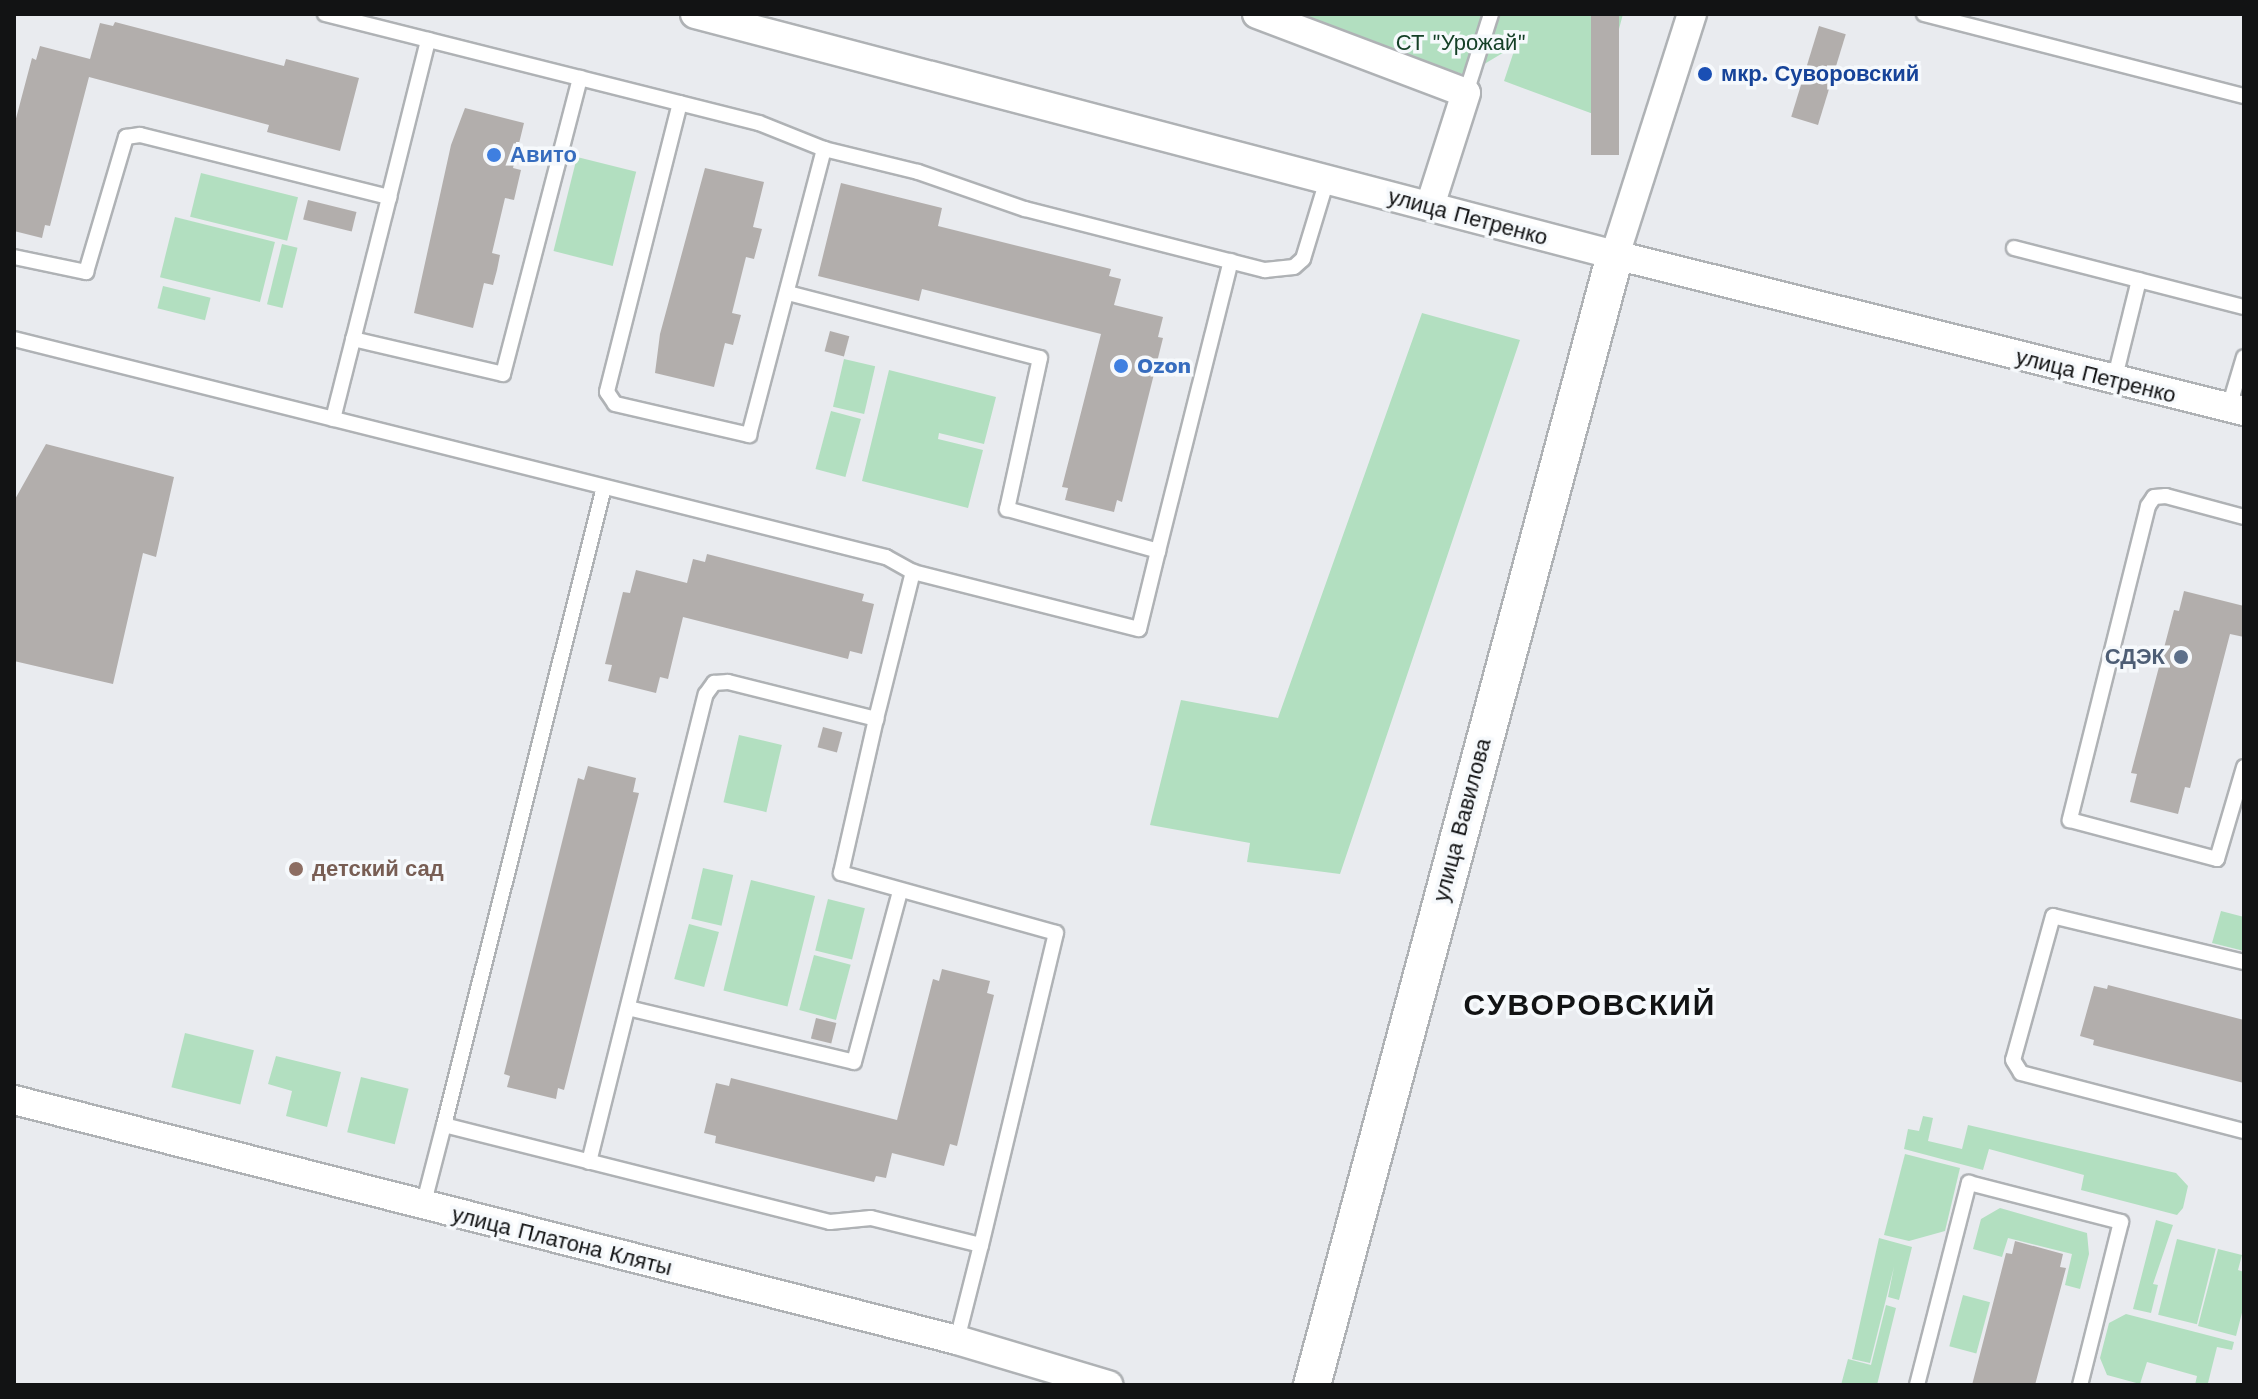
<!DOCTYPE html>
<html>
<head>
<meta charset="utf-8">
<style>
  body { margin:0 }
  #map { position:relative; width:2258px; height:1399px; overflow:hidden; background:#e9ebef; font-family:"Work Sans",sans-serif }
  div>[style] { position:absolute }
  .green>* { inset:0; background:#b2dfc0; transform-origin:0 0 }
  .building>* { inset:0; background:#b2aeac; transform-origin:0 0 }
  .roads { filter:drop-shadow(2px 0 #afb2b5) drop-shadow(-2px 0 #afb2b5) drop-shadow(0 2px #afb2b5) drop-shadow(0 -2px #afb2b5) }
  .service>* { height:14px; margin:-7px; padding:0 7px; transform-origin:7px; border-radius:7px; background:#fff }
  .minor>* { height:28px; margin:-14px; padding:0 14px; transform-origin:14px; border-radius:14px; background:#fff }
  .tertiary>* { height:36px; margin:-18px; padding:0 18px; transform-origin:18px; border-radius:18px; background:#fff }
  .dots>* { width:22px; height:22px; translate:-50% -50%; box-sizing:border-box; border:4px solid #f6f9fc; border-radius:50% }
  span { translate:-50% -50%; white-space:nowrap; text-align:center; line-height:1.15; -webkit-text-stroke:7px #f6f9fc; paint-order:stroke }
  .park-label { font-size:22px; color:#154027 }
  .transit-label { font-size:22px; color:#164399; font-weight:700 }
  .left { translate:0 -50%; text-align:left }
  .shop-label { font-size:22px; color:#366cbe; font-weight:700 }
  .street-label { font-size:22px; color:#121314 }
  .service-label { font-size:22px; color:#4e5e75; font-weight:700 }
  .right { translate:-100% -50%; text-align:right }
  .education-label { font-size:22px; color:#785e54; font-weight:700 }
  .district-label { font-size:30px; color:#121314; font-weight:700; letter-spacing:2px }
  .frame { position:absolute; inset:0; border:16px solid #121314; pointer-events:none }
</style>
</head>
<body>
<div id="map">
  <div class="green">
    <i style="clip-path:polygon(1260px 14px,1623px 14px,1596px 115px,1504px 81px,1516px 45px,1466px 75px)"></i>
    <i style="left:577px;top:157px;width:61px;height:97px;rotate:14deg"></i>
    <i style="left:201px;top:173px;width:100px;height:45px;rotate:14deg"></i>
    <i style="left:175px;top:217px;width:103px;height:62px;rotate:14deg"></i>
    <i style="left:282px;top:244px;width:16px;height:62px;rotate:14deg"></i>
    <i style="left:163px;top:286px;width:49px;height:23px;rotate:14deg"></i>
    <i style="clip-path:polygon(1422px 313px,1520px 340px,1340px 874px,1247px 862px,1250px 843px,1150px 825px,1181px 700px,1278px 718px)"></i>
    <i style="left:844px;top:359px;width:32px;height:49px;rotate:13deg"></i>
    <i style="clip-path:polygon(889px 370px,996px 397px,984px 444px,939px 433px,938px 439px,983px 450px,968px 508px,862px 481px)"></i>
    <i style="left:831px;top:411px;width:31px;height:60px;rotate:15deg"></i>
    <i style="left:739px;top:735px;width:44px;height:69px;rotate:13deg"></i>
    <i style="left:703px;top:868px;width:31px;height:52px;rotate:13deg"></i>
    <i style="left:751px;top:880px;width:66px;height:114px;rotate:14deg"></i>
    <i style="left:828px;top:899px;width:38px;height:53px;rotate:14deg"></i>
    <i style="clip-path:polygon(2221px 911px,2244px 917px,2244px 951px,2212px 943px)"></i>
    <i style="left:689px;top:924px;width:31px;height:57px;rotate:15deg"></i>
    <i style="left:814px;top:955px;width:38px;height:57px;rotate:15deg"></i>
    <i style="left:185px;top:1033px;width:71px;height:56px;rotate:14deg"></i>
    <i style="clip-path:polygon(276px 1056px,341px 1072px,327px 1127px,286px 1116px,292px 1091px,268px 1084px)"></i>
    <i style="left:361px;top:1077px;width:49px;height:57px;rotate:14deg"></i>
    <i style="clip-path:polygon(1923px 1116px,1933px 1118px,1928px 1141px,1962px 1149px,1968px 1125px,2176px 1173px,2188px 1186px,2183px 1208px,2177px 1215px,2081px 1190px,2084px 1175px,1989px 1149px,1983px 1170px,1904px 1149px,1908px 1129px,1919px 1131px)"></i>
    <i style="clip-path:polygon(1905px 1154px,1960px 1168px,1945px 1231px,1909px 1241px,1884px 1235px)"></i>
    <i style="clip-path:polygon(2000px 1208px,2087px 1233px,2089px 1254px,2080px 1289px,2065px 1285px,2072px 1254px,2008px 1238px,2002px 1257px,1973px 1249px,1981px 1219px)"></i>
    <i style="clip-path:polygon(2156px 1220px,2173px 1225px,2153px 1284px,2158px 1285px,2151px 1313px,2133px 1309px)"></i>
    <i style="clip-path:polygon(1879px 1238px,1912px 1247px,1899px 1300px,1888px 1297px,1894px 1267px,1870px 1363px,1852px 1359px)"></i>
    <i style="left:2177px;top:1239px;width:40px;height:78px;rotate:14deg"></i>
    <i style="clip-path:polygon(2218px 1249px,2242px 1255px,2238px 1270px,2244px 1272px,2244px 1305px,2236px 1336px,2198px 1326px)"></i>
    <i style="left:1963px;top:1295px;width:28px;height:53px;rotate:15deg"></i>
    <i style="clip-path:polygon(1886px 1305px,1896px 1308px,1877px 1385px,1841px 1385px,1848px 1359px,1871px 1365px)"></i>
    <i style="clip-path:polygon(2126px 1314px,2234px 1342px,2232px 1350px,2217px 1347px,2208px 1383px,2213px 1385px,2195px 1385px,2197px 1376px,2147px 1362px,2140px 1384px,2107px 1375px,2100px 1358px,2109px 1323px)"></i>
  </div>
  <div class="building">
    <i style="left:1591px;top:14px;width:28px;height:141px"></i>
    <i style="clip-path:polygon(115px 22px,284px 66px,286px 59px,359px 78px,340px 151px,267px 132px,269px 125px,89px 77px,50px 226px,45px 225px,42px 238px,14px 231px,14px 126px,32px 58px,36px 60px,40px 46px,90px 59px,100px 23px,113px 26px)"></i>
    <i style="left:1819px;top:26px;width:28px;height:95px;rotate:17deg"></i>
    <i style="clip-path:polygon(465px 108px,524px 123px,513px 168px,521px 170px,514px 200px,505px 198px,492px 253px,500px 255px,497px 270px,493px 285px,484px 283px,473px 328px,414px 313px,451px 145px)"></i>
    <i style="clip-path:polygon(705px 168px,764px 182px,753px 227px,762px 229px,754px 259px,746px 257px,732px 313px,741px 315px,733px 345px,725px 343px,714px 387px,655px 373px,660px 334px)"></i>
    <i style="clip-path:polygon(841px 183px,942px 208px,938px 226px,1111px 269px,1109px 276px,1121px 279px,1114px 305px,1163px 317px,1158px 337px,1163px 338px,1122px 502px,1117px 500px,1114px 512px,1065px 500px,1068px 488px,1062px 487px,1101px 334px,922px 289px,919px 301px,818px 276px)"></i>
    <i style="left:308px;top:200px;width:50px;height:20px;rotate:14deg"></i>
    <i style="left:830px;top:331px;width:20px;height:21px;rotate:15deg"></i>
    <i style="clip-path:polygon(46px 444px,174px 477px,156px 557px,143px 553px,113px 684px,14px 661px,14px 501px)"></i>
    <i style="clip-path:polygon(707px 554px,864px 594px,862px 601px,874px 604px,862px 654px,850px 651px,848px 659px,683px 617px,668px 679px,660px 677px,656px 693px,608px 681px,612px 665px,605px 664px,623px 592px,630px 593px,636px 570px,687px 583px,693px 559px,705px 562px)"></i>
    <i style="clip-path:polygon(2184px 591px,2244px 606px,2244px 637px,2230px 634px,2190px 788px,2185px 787px,2178px 814px,2130px 802px,2137px 774px,2131px 773px,2174px 610px,2179px 611px)"></i>
    <i style="left:823px;top:727px;width:20px;height:21px;rotate:15deg"></i>
    <i style="clip-path:polygon(588px 766px,636px 778px,633px 792px,639px 793px,564px 1090px,558px 1088px,556px 1099px,507px 1087px,510px 1076px,504px 1074px,578px 778px,584px 780px)"></i>
    <i style="clip-path:polygon(942px 969px,990px 981px,987px 993px,994px 995px,957px 1146px,950px 1144px,944px 1166px,892px 1153px,886px 1178px,876px 1176px,874px 1182px,715px 1143px,716px 1136px,704px 1133px,716px 1083px,729px 1086px,731px 1078px,897px 1120px,933px 979px,939px 981px)"></i>
    <i style="clip-path:polygon(2108px 985px,2244px 1020px,2244px 1083px,2093px 1045px,2094px 1040px,2080px 1036px,2094px 986px,2107px 989px)"></i>
    <i style="left:816px;top:1018px;width:21px;height:21px;rotate:14deg"></i>
    <i style="clip-path:polygon(2015px 1241px,2063px 1254px,2060px 1267px,2066px 1268px,2035px 1385px,1972px 1385px,2006px 1253px,2012px 1254px)"></i>
  </div>
  <div class="roads">
    <div class="service">
      <i style="left:325px;top:14px;width:447px;rotate:14.1deg"></i>
      <i style="left:759px;top:123px;width:70px;rotate:21.8deg"></i>
      <i style="left:824px;top:149px;width:97px;rotate:13.7deg"></i>
      <i style="left:918px;top:172px;width:113px;rotate:19.1deg"></i>
      <i style="left:1025px;top:209px;width:248px;rotate:14.3deg"></i>
      <i style="left:1265px;top:270px;width:29px;rotate:-6deg"></i>
      <i style="left:1294px;top:267px;width:12px;rotate:-42deg"></i>
      <i style="left:1303px;top:259px;width:83px;rotate:-73.1deg"></i>
      <i style="left:1924px;top:14px;width:330px;rotate:14.4deg"></i>
      <i style="left:1466px;top:93px;width:83px;rotate:-72.4deg"></i>
      <i style="left:680px;top:103px;width:298px;rotate:104.2deg"></i>
      <i style="left:607px;top:392px;width:14px;rotate:56deg"></i>
      <i style="left:615px;top:404px;width:138px;rotate:13deg"></i>
      <i style="left:749px;top:435px;width:296px;rotate:-75.3deg"></i>
      <i style="left:2014px;top:248px;width:237px;rotate:14.4deg"></i>
      <i style="left:14px;top:257px;width:74px;rotate:11.8deg"></i>
      <i style="left:86px;top:272px;width:141px;rotate:-73.5deg"></i>
      <i style="left:126px;top:137px;width:14px;rotate:-8deg"></i>
      <i style="left:140px;top:135px;width:257px;rotate:14deg"></i>
      <i style="left:389px;top:197px;width:162px;rotate:-76deg"></i>
      <i style="left:788px;top:293px;width:260px;rotate:14.5deg"></i>
      <i style="left:1040px;top:358px;width:155px;rotate:102.3deg"></i>
      <i style="left:1007px;top:509px;width:157px;rotate:15.5deg"></i>
      <i style="left:1158px;top:551px;width:299px;rotate:-75.9deg"></i>
      <i style="left:14px;top:339px;width:899px;rotate:14.04deg"></i>
      <i style="left:886px;top:557px;width:31px;rotate:29deg"></i>
      <i style="left:913px;top:572px;width:233px;rotate:14.2deg"></i>
      <i style="left:1139px;top:629px;width:80px;rotate:-76.3deg"></i>
      <i style="left:353px;top:339px;width:154px;rotate:13.1deg"></i>
      <i style="left:503px;top:374px;width:306px;rotate:-75.4deg"></i>
      <i style="left:2114px;top:381px;width:104px;rotate:-76.1deg"></i>
      <i style="left:2229px;top:407px;width:52px;rotate:-73.3deg"></i>
      <i style="left:333px;top:419px;width:229px;rotate:-75.8deg"></i>
      <i style="left:604px;top:487px;width:658px;rotate:104.08deg"></i>
      <i style="left:444px;top:1125px;width:398px;rotate:14.1deg"></i>
      <i style="left:830px;top:1222px;width:41px;rotate:-5.6deg"></i>
      <i style="left:871px;top:1218px;width:113px;rotate:13.8deg"></i>
      <i style="left:981px;top:1245px;width:98px;rotate:104.2deg"></i>
      <i style="left:2244px;top:517px;width:81px;rotate:-164.9deg"></i>
      <i style="left:2166px;top:496px;width:12px;rotate:175deg"></i>
      <i style="left:2154px;top:497px;width:11px;rotate:124deg"></i>
      <i style="left:2148px;top:506px;width:324px;rotate:104deg"></i>
      <i style="left:2070px;top:820px;width:152px;rotate:14.9deg"></i>
      <i style="left:2217px;top:859px;width:96px;rotate:-73.6deg"></i>
      <i style="left:876px;top:719px;width:152px;rotate:-75.9deg"></i>
      <i style="left:2244px;top:962px;width:196px;rotate:-166.5deg"></i>
      <i style="left:2053px;top:916px;width:149px;rotate:105.5deg"></i>
      <i style="left:2013px;top:1060px;width:15px;rotate:58deg"></i>
      <i style="left:2021px;top:1073px;width:230px;rotate:14.6deg"></i>
      <i style="left:628px;top:1008px;width:232px;rotate:13.4deg"></i>
      <i style="left:854px;top:1062px;width:177px;rotate:-74.9deg"></i>
      <i style="left:589px;top:1162px;width:482px;rotate:-76deg"></i>
      <i style="left:706px;top:694px;width:14px;rotate:-54deg"></i>
      <i style="left:714px;top:683px;width:14px;rotate:-4deg"></i>
      <i style="left:728px;top:682px;width:153px;rotate:14deg"></i>
      <i style="left:876px;top:719px;width:158px;rotate:102.8deg"></i>
      <i style="left:841px;top:873px;width:223px;rotate:15.6deg"></i>
      <i style="left:1056px;top:933px;width:321px;rotate:103.5deg"></i>
      <i style="left:423px;top:1206px;width:84px;rotate:-75.5deg"></i>
      <i style="left:1917px;top:1385px;width:209px;rotate:-75.6deg"></i>
      <i style="left:1969px;top:1183px;width:157px;rotate:14.4deg"></i>
      <i style="left:2121px;top:1222px;width:168px;rotate:104.1deg"></i>
    </div>
    <div class="minor">
      <i style="left:695px;top:14px;width:951px;rotate:14.68deg"></i>
      <i style="left:1615px;top:255px;width:648px;rotate:13.93deg"></i>
      <i style="left:1257px;top:14px;width:223px;rotate:20.7deg"></i>
      <i style="left:1466px;top:93px;width:119px;rotate:107.7deg"></i>
      <i style="left:1615px;top:255px;width:253px;rotate:-72.3deg"></i>
      <i style="left:14px;top:1100px;width:973px;rotate:14.28deg"></i>
      <i style="left:957px;top:1340px;width:158px;rotate:16.6deg"></i>
    </div>
    <div class="tertiary">
      <i style="left:1312px;top:1385px;width:1170px;rotate:-74.99deg"></i>
    </div>
  </div>
  <div class="dots">
    <i style="left:1705px;top:74px;background:#1a4fb4"></i>
    <i style="left:494px;top:155px;background:#3f7fe0"></i>
    <i style="left:1121px;top:366px;background:#3f7fe0"></i>
    <i style="left:2181px;top:657px;background:#5c6f8a"></i>
    <i style="left:296px;top:869px;background:#8d6e63"></i>
  </div>
  <div class="park-label">
    <span style="left:1461px;top:43px">СТ "Урожай"</span>
  </div>
  <div class="transit-label">
    <span class="left" style="left:1721px;top:74px">мкр. Суворовский</span>
  </div>
  <div class="shop-label">
    <span class="left" style="left:510px;top:155px">Авито</span>
    <span class="left" style="left:1137px;top:366px">Ozon</span>
  </div>
  <div class="street-label">
    <span style="left:1468px;top:217px;rotate:15deg">улица Петренко</span>
    <span style="left:2096px;top:376px;rotate:14deg">улица Петренко</span>
    <span style="left:1462px;top:820px;rotate:-75deg">улица Вавилова</span>
    <span style="left:562px;top:1241px;rotate:14deg">улица Платона Кляты</span>
  </div>
  <div class="service-label">
    <span class="right" style="left:2165px;top:657px">СДЭК</span>
  </div>
  <div class="education-label">
    <span class="left" style="left:312px;top:869px">детский сад</span>
  </div>
  <div class="district-label">
    <span style="left:1590px;top:1005px">СУВОРОВСКИЙ</span>
  </div>
  <div class="frame"></div>
</div>
</body>
</html>
